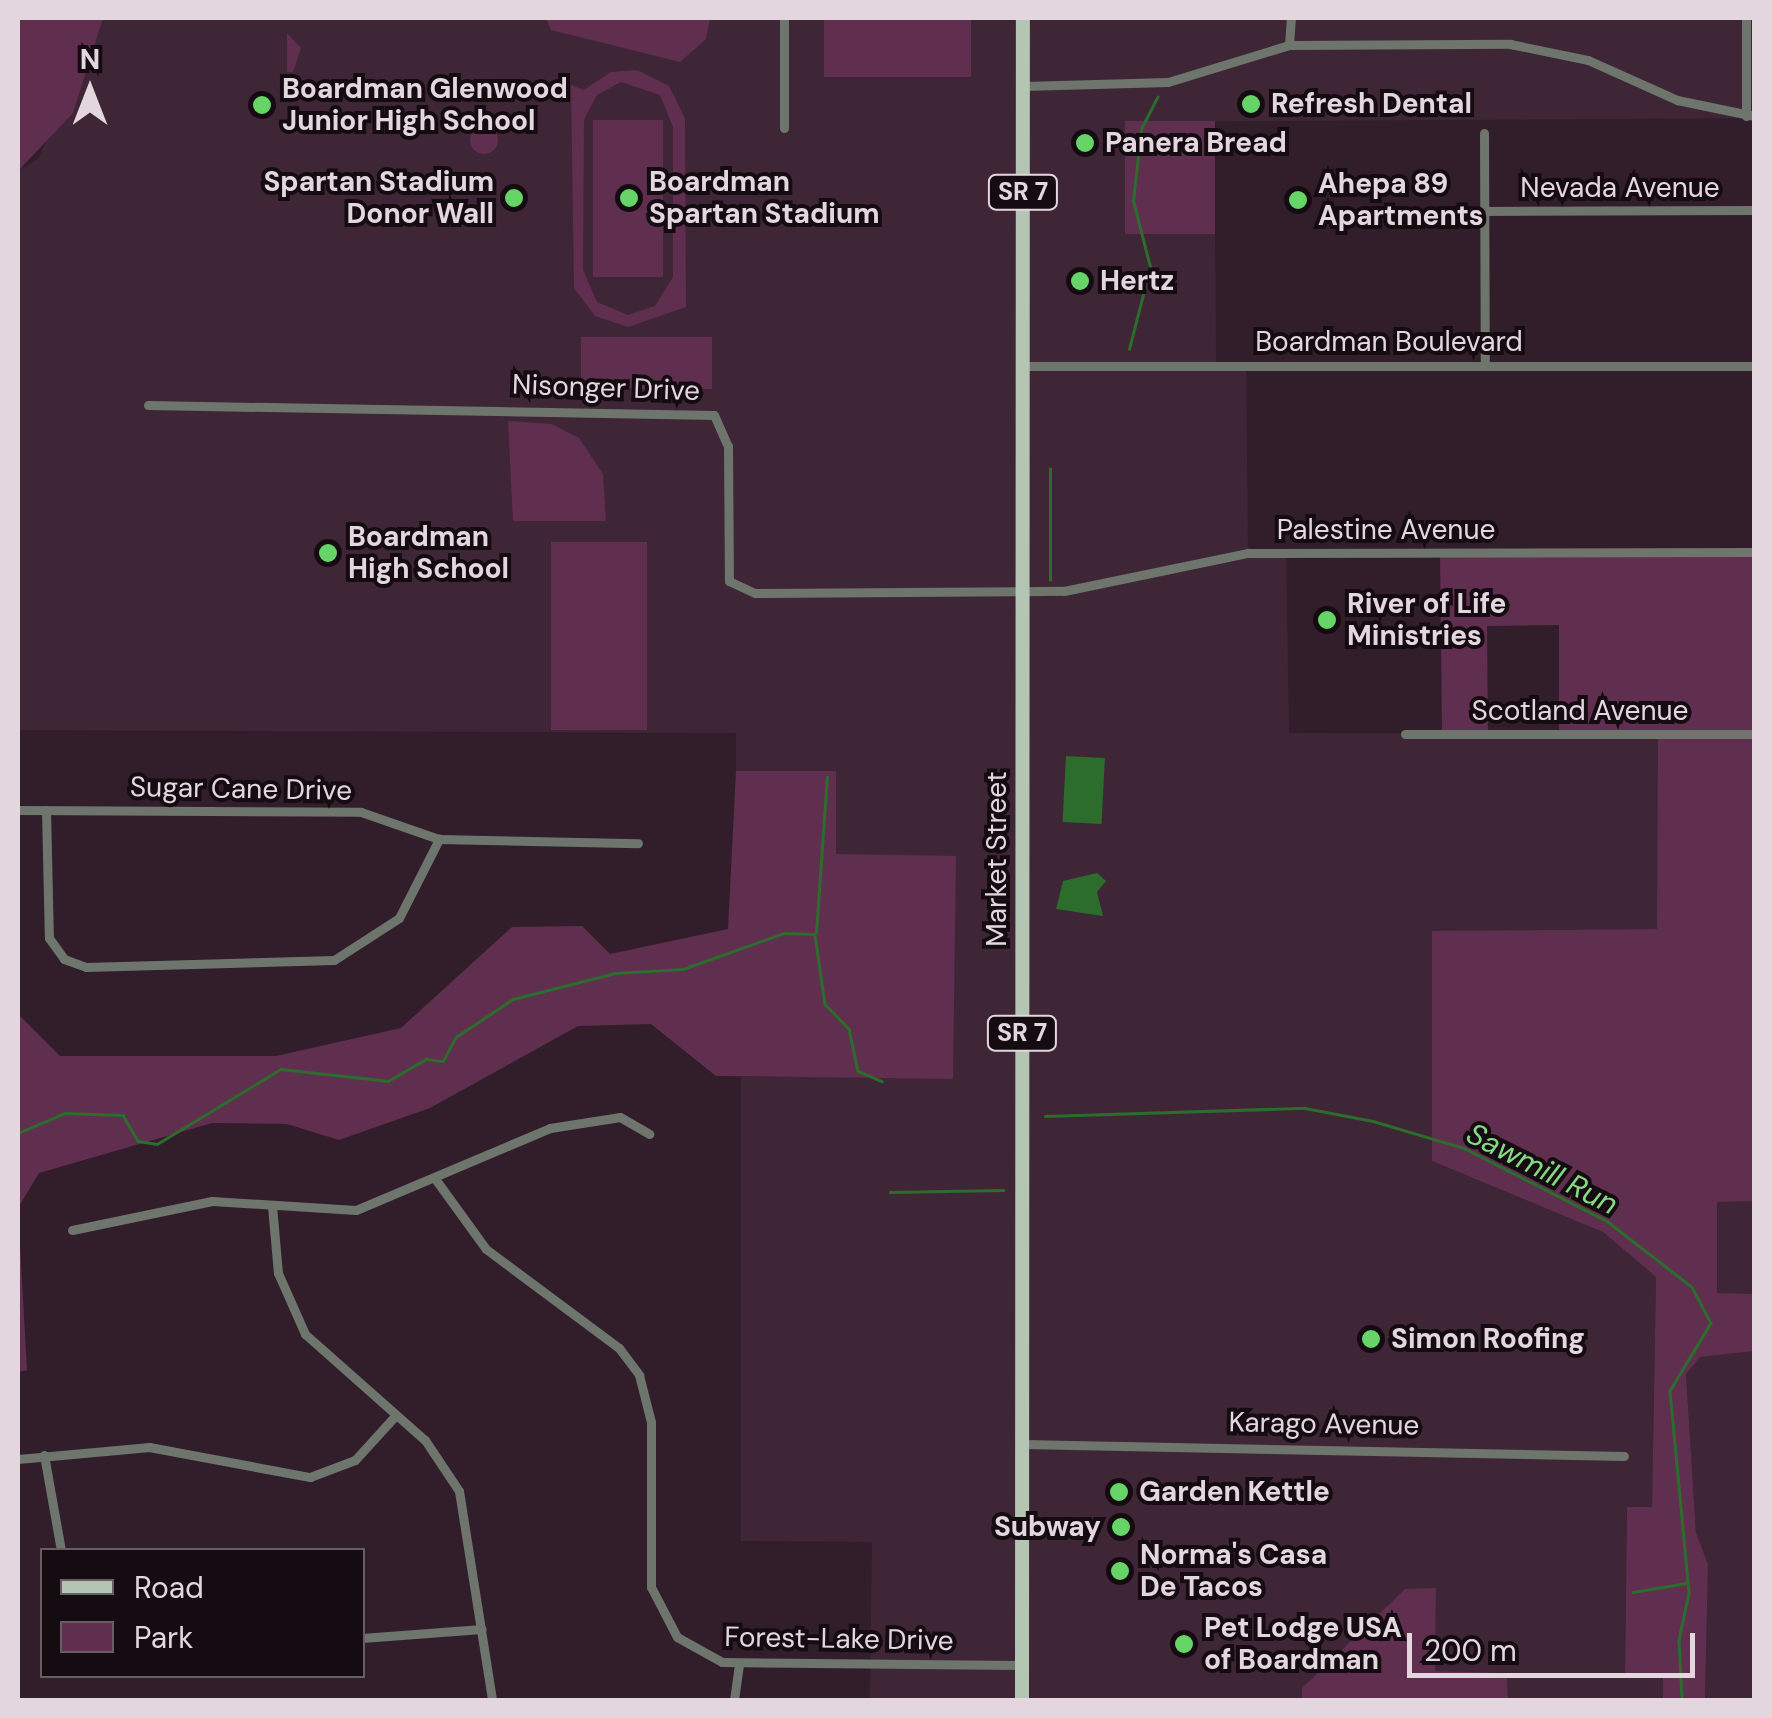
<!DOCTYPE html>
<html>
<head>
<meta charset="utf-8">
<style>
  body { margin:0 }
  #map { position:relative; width:1772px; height:1718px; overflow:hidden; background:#321e2b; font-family:"DM Sans",sans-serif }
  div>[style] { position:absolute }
  .built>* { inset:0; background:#3f2636; transform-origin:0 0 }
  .green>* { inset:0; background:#602e4f; transform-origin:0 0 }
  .round { border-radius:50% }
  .water>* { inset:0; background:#2c6c2c; transform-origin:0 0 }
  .stream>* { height:2.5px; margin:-1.25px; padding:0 1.25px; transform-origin:1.25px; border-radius:1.25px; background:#2c6c2c }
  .minor>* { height:9px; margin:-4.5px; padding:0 4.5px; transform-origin:4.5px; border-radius:4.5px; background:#6d756c }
  .primary>* { height:14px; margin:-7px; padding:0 7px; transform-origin:7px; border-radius:7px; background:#b4c6b3 }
  .dots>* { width:28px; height:28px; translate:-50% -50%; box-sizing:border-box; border:5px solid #150c11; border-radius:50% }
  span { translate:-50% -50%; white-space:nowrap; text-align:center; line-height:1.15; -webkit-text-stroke:8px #150c11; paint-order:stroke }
  .shield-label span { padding:2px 8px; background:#150c11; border:2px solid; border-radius:8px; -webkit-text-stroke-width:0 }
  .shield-label { font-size:25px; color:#e4d6de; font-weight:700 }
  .poi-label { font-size:28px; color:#e4d6de; font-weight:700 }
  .left { translate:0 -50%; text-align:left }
  .right { translate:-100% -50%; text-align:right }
  .street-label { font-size:28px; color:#e4d6de }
  .water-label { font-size:30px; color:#85db83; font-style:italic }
  .frame { position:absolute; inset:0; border:20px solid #e4d6de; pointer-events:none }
  .legend { position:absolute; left:40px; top:1548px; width:325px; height:130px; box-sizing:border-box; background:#150c11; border:2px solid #685d63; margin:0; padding:12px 18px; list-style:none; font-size:30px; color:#e4d6de }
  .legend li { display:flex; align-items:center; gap:20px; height:50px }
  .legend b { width:50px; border:2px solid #685d63 }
  .north { position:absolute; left:40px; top:40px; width:100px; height:100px; -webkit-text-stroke:8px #150c11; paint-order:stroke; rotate:0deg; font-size:28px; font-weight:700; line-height:40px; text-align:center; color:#e4d6de }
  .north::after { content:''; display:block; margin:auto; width:35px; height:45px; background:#e4d6de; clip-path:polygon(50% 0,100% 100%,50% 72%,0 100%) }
  .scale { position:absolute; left:1407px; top:1633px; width:288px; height:45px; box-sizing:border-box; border:5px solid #e4d6de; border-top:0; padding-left:12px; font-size:30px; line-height:35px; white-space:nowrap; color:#e4d6de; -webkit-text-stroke:8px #150c11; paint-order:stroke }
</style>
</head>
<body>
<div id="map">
  <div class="built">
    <i style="clip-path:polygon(103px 18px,1754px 18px,1754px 118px,1126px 122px,1126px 234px,1215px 234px,1216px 364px,1246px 364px,1248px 552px,1286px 553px,1289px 733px,1658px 734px,1658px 929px,1432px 932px,1432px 1161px,1603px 1232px,1656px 1277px,1652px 1508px,1627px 1508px,1625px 1676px,1664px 1677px,1663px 1700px,1508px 1700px,1507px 1673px,1435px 1671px,1436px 1588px,1405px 1589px,1302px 1688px,1302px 1700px,870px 1700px,872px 1542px,741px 1541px,741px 1077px,836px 1077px,835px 772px,736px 771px,736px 733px,18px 730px,18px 171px,38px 159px)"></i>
    <i style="left:1717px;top:1201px;width:37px;height:93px"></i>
    <i style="clip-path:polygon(1754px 1351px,1754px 1700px,1705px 1700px,1708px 1564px,1696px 1533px,1686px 1374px,1699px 1357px)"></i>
  </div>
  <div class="green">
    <i style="clip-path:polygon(18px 18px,103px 18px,73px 113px,18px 171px)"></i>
    <i style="clip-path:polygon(546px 18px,710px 18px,706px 39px,680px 62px,551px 30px)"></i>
    <i style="left:824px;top:18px;width:147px;height:59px"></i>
    <i style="clip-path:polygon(287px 33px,301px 48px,293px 72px,287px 72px)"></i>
    <i style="clip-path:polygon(evenodd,637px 70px,669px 86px,685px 118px,686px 307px,628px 327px,595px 316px,574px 288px,571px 85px,584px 90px,611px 72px,637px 70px,621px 82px,660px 95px,673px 127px,673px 277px,655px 306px,628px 315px,597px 302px,583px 270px,584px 119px,597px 95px,621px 82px)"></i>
    <i style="left:593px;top:120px;width:70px;height:157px"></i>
    <i style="left:1215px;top:121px;width:113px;height:90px;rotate:90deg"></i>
    <i class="round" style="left:470px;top:126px;width:28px;height:28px"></i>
    <i style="left:581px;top:337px;width:131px;height:52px"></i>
    <i style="clip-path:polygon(508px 421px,552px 424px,579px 438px,603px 474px,606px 521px,513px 521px)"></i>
    <i style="left:551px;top:542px;width:96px;height:188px"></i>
    <i style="clip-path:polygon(1754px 552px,1754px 1201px,1717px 1202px,1717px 1293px,1754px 1294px,1754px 1351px,1700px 1357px,1686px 1374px,1696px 1533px,1708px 1564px,1705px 1700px,1663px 1700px,1663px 1677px,1625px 1677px,1627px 1507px,1652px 1507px,1656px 1277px,1603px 1232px,1432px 1161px,1432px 931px,1657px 929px,1658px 734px,1559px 734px,1559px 625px,1487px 626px,1488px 734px,1442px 734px,1440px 553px)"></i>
    <i style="clip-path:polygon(736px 771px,836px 771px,836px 854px,956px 856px,953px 1079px,716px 1076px,651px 1024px,578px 1026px,430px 1108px,339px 1140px,287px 1124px,212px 1123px,39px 1173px,18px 1208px,27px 1370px,18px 1372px,18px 1014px,60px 1056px,276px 1056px,401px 1028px,512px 927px,582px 926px,610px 954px,728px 929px)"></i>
    <i style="clip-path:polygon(1436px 1588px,1435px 1671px,1507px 1673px,1508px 1700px,1302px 1700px,1302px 1688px,1405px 1589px)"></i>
  </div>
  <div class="water">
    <i style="left:1066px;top:756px;width:39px;height:66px;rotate:3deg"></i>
    <i style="clip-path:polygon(1097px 873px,1106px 881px,1097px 892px,1103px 916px,1056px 909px,1063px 881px)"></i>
  </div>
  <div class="stream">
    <i style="left:1129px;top:349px;width:85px;rotate:-75.6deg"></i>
    <i style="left:1150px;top:267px;width:68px;rotate:-104.4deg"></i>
    <i style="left:1133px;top:201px;width:72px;rotate:-83.7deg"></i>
    <i style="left:1141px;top:129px;width:36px;rotate:-63deg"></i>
    <i style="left:1050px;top:580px;width:111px;rotate:-90deg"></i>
    <i style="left:816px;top:933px;width:156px;rotate:-86deg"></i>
    <i style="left:815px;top:935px;width:70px;rotate:81.8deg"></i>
    <i style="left:825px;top:1004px;width:35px;rotate:46deg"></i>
    <i style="left:849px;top:1029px;width:43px;rotate:77.9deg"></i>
    <i style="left:858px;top:1071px;width:26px;rotate:23deg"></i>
    <i style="left:18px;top:1043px;width:1px;rotate:-90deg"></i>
    <i style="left:1045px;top:1116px;width:260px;rotate:-1.8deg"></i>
    <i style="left:1305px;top:1108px;width:69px;rotate:10.8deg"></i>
    <i style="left:1373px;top:1121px;width:95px;rotate:16.5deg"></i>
    <i style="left:1464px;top:1148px;width:161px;rotate:27deg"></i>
    <i style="left:1607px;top:1221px;width:108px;rotate:37.8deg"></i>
    <i style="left:1692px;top:1287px;width:41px;rotate:62.2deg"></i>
    <i style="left:1711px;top:1323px;width:79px;rotate:121.1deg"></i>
    <i style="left:1670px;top:1391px;width:203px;rotate:84.6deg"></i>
    <i style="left:1689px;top:1593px;width:48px;rotate:102deg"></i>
    <i style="left:1679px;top:1640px;width:60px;rotate:87.1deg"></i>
    <i style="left:18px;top:1133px;width:51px;rotate:-23.1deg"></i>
    <i style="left:65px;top:1113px;width:58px;rotate:2deg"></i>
    <i style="left:123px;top:1115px;width:30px;rotate:60deg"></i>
    <i style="left:138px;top:1141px;width:19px;rotate:9deg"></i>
    <i style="left:157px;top:1144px;width:145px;rotate:-31.2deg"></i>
    <i style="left:281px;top:1069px;width:108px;rotate:6.4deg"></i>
    <i style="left:388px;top:1081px;width:44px;rotate:-30.1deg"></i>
    <i style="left:426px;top:1059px;width:17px;rotate:7deg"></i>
    <i style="left:443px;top:1061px;width:27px;rotate:-62deg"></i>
    <i style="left:456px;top:1037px;width:69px;rotate:-33.7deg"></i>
    <i style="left:513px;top:999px;width:105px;rotate:-14.3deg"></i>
    <i style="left:615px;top:973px;width:68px;rotate:-3.4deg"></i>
    <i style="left:683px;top:969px;width:107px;rotate:-19.6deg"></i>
    <i style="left:784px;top:933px;width:30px;rotate:2deg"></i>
    <i style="left:890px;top:1192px;width:113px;rotate:-1deg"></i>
    <i style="left:1633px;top:1592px;width:54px;rotate:-9.6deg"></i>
  </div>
  <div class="minor">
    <i style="left:784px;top:18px;width:110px;rotate:90deg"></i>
    <i style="left:1289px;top:45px;width:27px;rotate:-86deg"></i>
    <i style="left:1023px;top:86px;width:145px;rotate:-1.6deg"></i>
    <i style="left:1168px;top:82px;width:127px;rotate:-17deg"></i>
    <i style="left:1289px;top:45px;width:221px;rotate:-0.3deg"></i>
    <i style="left:1510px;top:44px;width:80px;rotate:11.6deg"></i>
    <i style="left:1588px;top:60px;width:98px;rotate:24.2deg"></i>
    <i style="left:1677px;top:100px;width:79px;rotate:11.7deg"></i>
    <i style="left:1746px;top:116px;width:98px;rotate:-90deg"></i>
    <i style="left:1484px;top:133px;width:232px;rotate:89.8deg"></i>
    <i style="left:1485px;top:211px;width:269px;rotate:-0.2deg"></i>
    <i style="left:1023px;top:366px;width:731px"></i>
    <i style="left:148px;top:405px;width:566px;rotate:1.01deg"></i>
    <i style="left:714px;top:415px;width:34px;rotate:66deg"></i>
    <i style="left:728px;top:446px;width:135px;rotate:89.6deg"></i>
    <i style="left:729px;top:581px;width:29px;rotate:25deg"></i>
    <i style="left:755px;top:593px;width:309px;rotate:-0.4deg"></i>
    <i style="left:1064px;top:591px;width:188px;rotate:-11.7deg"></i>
    <i style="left:1248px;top:553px;width:506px;rotate:-0.11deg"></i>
    <i style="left:1405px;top:734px;width:349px"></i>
    <i style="left:18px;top:810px;width:343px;rotate:0.3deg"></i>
    <i style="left:361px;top:812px;width:83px;rotate:19.1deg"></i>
    <i style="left:439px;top:839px;width:199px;rotate:1.2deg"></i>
    <i style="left:46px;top:810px;width:128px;rotate:88.7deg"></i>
    <i style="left:49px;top:938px;width:26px;rotate:54deg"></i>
    <i style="left:64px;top:959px;width:23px;rotate:20deg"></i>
    <i style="left:86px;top:967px;width:248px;rotate:-1.6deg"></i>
    <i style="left:334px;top:960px;width:77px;rotate:-32.9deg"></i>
    <i style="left:399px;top:918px;width:89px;rotate:-63.1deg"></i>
    <i style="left:436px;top:1180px;width:85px;rotate:54.1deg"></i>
    <i style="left:486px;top:1249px;width:166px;rotate:36.7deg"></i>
    <i style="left:619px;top:1348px;width:34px;rotate:53deg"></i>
    <i style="left:639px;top:1375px;width:49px;rotate:75.7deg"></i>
    <i style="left:651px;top:1422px;width:165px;rotate:90deg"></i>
    <i style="left:651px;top:1587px;width:56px;rotate:62.5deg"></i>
    <i style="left:677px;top:1637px;width:51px;rotate:29.1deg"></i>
    <i style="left:722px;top:1662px;width:300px;rotate:0.6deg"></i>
    <i style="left:272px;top:1206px;width:67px;rotate:84.9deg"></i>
    <i style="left:278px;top:1273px;width:67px;rotate:66.1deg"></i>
    <i style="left:305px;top:1334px;width:160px;rotate:41.5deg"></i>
    <i style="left:425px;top:1440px;width:61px;rotate:56.3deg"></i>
    <i style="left:459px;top:1491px;width:212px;rotate:81deg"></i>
    <i style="left:72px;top:1230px;width:143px;rotate:-11.7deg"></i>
    <i style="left:212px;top:1201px;width:144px;rotate:3.6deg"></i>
    <i style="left:356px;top:1210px;width:211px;rotate:-22.9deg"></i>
    <i style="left:550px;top:1128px;width:71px;rotate:-8.9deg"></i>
    <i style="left:620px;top:1117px;width:34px;rotate:30deg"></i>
    <i style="left:1023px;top:1444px;width:601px;rotate:1.14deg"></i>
    <i style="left:44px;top:1455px;width:97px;rotate:79.9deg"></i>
    <i style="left:18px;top:1459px;width:132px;rotate:-5.2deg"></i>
    <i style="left:149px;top:1447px;width:164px;rotate:10.6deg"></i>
    <i style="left:310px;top:1477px;width:48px;rotate:-20.7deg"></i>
    <i style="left:355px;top:1460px;width:59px;rotate:-47.7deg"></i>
    <i style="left:362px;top:1638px;width:120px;rotate:-4.3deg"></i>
    <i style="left:734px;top:1700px;width:37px;rotate:-82deg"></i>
  </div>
  <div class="primary">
    <i style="left:1022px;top:1700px;width:1682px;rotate:-89.97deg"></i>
  </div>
  <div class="dots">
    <i style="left:1251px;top:104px;background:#66d466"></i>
    <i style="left:262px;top:105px;background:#66d466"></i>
    <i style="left:1085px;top:143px;background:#66d466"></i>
    <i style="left:514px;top:198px;background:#66d466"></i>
    <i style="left:629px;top:198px;background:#66d466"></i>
    <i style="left:1298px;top:200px;background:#66d466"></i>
    <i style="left:1080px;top:281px;background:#66d466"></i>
    <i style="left:328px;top:553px;background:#66d466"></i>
    <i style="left:1327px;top:620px;background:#66d466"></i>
    <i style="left:1371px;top:1339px;background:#66d466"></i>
    <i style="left:1119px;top:1492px;background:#66d466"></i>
    <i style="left:1121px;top:1527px;background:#66d466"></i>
    <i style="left:1120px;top:1571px;background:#66d466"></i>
    <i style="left:1184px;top:1644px;background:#66d466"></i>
  </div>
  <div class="shield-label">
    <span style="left:1023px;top:192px">SR 7</span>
    <span style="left:1022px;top:1033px">SR 7</span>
  </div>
  <div class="poi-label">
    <span class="left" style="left:282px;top:105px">Boardman Glenwood<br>Junior High School</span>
    <span class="left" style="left:1271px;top:104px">Refresh Dental</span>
    <span class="left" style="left:1105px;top:143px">Panera Bread</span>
    <span class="right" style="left:494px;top:198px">Spartan Stadium<br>Donor Wall</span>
    <span class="left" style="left:649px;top:198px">Boardman<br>Spartan Stadium</span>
    <span class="left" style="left:1318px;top:200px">Ahepa 89<br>Apartments</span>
    <span class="left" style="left:1100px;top:281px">Hertz</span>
    <span class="left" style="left:348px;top:553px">Boardman<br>High School</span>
    <span class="left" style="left:1347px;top:620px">River of Life<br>Ministries</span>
    <span class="left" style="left:1391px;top:1339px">Simon Roofing</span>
    <span class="left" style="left:1139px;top:1492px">Garden Kettle</span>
    <span class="right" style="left:1101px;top:1527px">Subway</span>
    <span class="left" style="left:1140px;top:1571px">Norma's Casa<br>De Tacos</span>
    <span class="left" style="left:1204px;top:1644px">Pet Lodge USA<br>of Boardman</span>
  </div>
  <div class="street-label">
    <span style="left:1620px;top:188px">Nevada Avenue</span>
    <span style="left:1389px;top:342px">Boardman Boulevard</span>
    <span style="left:606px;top:388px;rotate:2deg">Nisonger Drive</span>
    <span style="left:1386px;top:530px">Palestine Avenue</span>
    <span style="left:1580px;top:711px">Scotland Avenue</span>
    <span style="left:241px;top:789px;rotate:1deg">Sugar Cane Drive</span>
    <span style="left:997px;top:859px;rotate:-90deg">Market Street</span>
    <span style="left:1324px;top:1424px;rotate:1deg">Karago Avenue</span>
    <span style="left:839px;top:1639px;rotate:1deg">Forest-Lake Drive</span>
  </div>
  <div class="water-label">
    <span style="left:1542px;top:1169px;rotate:27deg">Sawmill Run</span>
  </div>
  <div class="frame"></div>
  <ul class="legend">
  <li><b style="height:12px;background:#b4c6b3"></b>Road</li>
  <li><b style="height:28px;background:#602e4f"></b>Park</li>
  </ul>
  <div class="north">N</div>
  <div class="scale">200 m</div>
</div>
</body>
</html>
